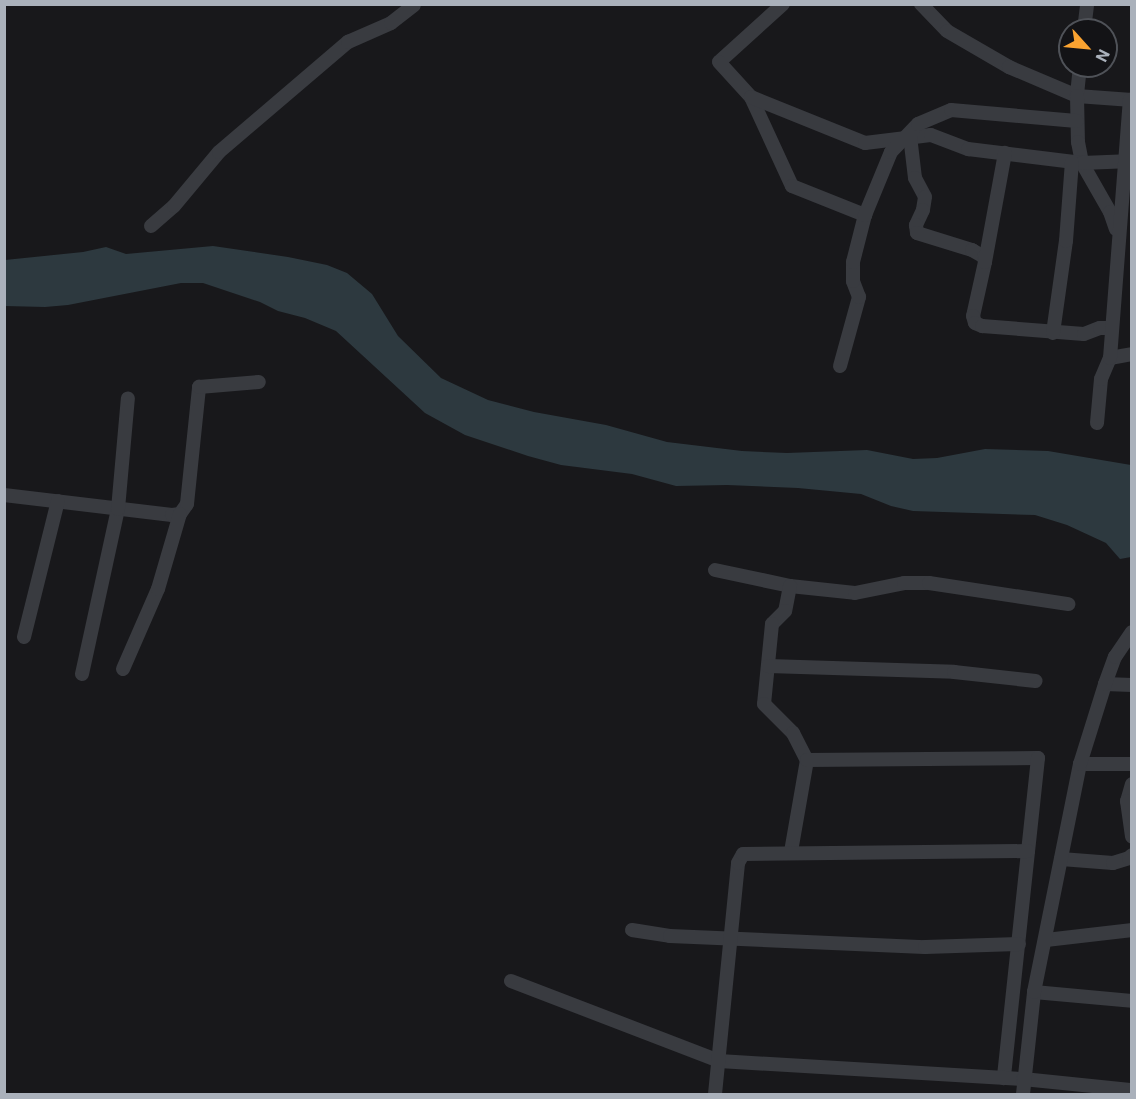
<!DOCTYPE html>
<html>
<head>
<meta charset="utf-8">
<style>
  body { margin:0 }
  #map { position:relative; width:1136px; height:1099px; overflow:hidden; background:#18181b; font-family:Roboto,sans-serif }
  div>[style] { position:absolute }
  .water>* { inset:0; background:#2d393f }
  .street>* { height:14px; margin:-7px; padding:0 7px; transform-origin:7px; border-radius:7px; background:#393b40 }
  span { translate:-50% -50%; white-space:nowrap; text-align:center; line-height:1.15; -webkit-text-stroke:6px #131316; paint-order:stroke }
  .frame { position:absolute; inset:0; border:6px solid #aab1bb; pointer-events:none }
  .north { position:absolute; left:1058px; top:18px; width:60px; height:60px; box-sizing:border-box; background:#131316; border:2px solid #4f5258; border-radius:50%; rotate:117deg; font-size:16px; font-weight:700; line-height:24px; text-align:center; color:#aab1bb }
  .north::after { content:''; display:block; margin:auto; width:21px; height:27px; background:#faa331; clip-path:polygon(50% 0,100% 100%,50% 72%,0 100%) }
</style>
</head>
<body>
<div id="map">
  <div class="water">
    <i style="clip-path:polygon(213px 246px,288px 257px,327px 265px,347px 273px,372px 294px,398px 336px,441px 378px,488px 400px,534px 412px,606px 425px,667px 442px,742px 451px,787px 453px,867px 450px,913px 459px,937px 458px,985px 449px,1048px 451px,1131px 465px,1131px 557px,1120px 559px,1106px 543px,1067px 525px,1035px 515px,913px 511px,891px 506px,861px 494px,798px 488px,727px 485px,676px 486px,632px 474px,561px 465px,528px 456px,465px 435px,425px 413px,336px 331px,305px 318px,278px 311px,260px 302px,203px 283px,181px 283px,68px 305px,45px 307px,5px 306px,5px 260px,83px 252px,106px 247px,126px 254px)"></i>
  </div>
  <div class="street">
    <i style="left:783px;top:4px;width:86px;rotate:137.8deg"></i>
    <i style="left:719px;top:62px;width:47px;rotate:47.6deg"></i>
    <i style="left:751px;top:97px;width:98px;rotate:65.3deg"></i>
    <i style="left:792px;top:186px;width:79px;rotate:21.7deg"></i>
    <i style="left:921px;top:4px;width:37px;rotate:46deg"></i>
    <i style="left:947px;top:31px;width:72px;rotate:30.1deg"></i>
    <i style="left:1009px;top:67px;width:74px;rotate:23.1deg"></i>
    <i style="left:1077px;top:96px;width:55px;rotate:4.2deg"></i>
    <i style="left:1084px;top:30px;width:26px;rotate:-83deg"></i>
    <i style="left:1080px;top:66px;width:30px;rotate:96deg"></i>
    <i style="left:1077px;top:96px;width:46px;rotate:88.8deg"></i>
    <i style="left:1078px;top:142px;width:21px;rotate:79deg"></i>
    <i style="left:1082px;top:163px;width:56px;rotate:60.3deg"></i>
    <i style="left:1110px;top:212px;width:18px;rotate:71deg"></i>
    <i style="left:751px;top:97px;width:123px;rotate:22deg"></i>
    <i style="left:865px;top:143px;width:66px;rotate:-6.9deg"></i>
    <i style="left:931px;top:135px;width:40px;rotate:21deg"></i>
    <i style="left:968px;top:149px;width:115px;rotate:7deg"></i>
    <i style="left:1082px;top:163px;width:50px;rotate:-2.3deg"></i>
    <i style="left:910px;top:136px;width:42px;rotate:83.2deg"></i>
    <i style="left:915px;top:178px;width:21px;rotate:62deg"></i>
    <i style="left:925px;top:197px;width:13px;rotate:99deg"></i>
    <i style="left:923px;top:210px;width:17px;rotate:115deg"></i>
    <i style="left:916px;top:225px;width:8px;rotate:83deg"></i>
    <i style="left:917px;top:233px;width:58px;rotate:17.2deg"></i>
    <i style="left:972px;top:250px;width:14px;rotate:30deg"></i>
    <i style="left:984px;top:257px;width:5px;rotate:79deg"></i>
    <i style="left:985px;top:262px;width:55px;rotate:102.5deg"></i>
    <i style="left:973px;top:316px;width:7px;rotate:74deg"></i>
    <i style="left:975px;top:323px;width:8px;rotate:23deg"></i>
    <i style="left:982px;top:326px;width:102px;rotate:4.5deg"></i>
    <i style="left:1084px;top:334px;width:17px;rotate:-21deg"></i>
    <i style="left:1100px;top:328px;width:12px"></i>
    <i style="left:151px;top:226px;width:30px;rotate:-41deg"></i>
    <i style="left:174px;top:206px;width:70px;rotate:-50.2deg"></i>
    <i style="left:219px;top:152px;width:170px;rotate:-40.5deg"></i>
    <i style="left:348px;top:42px;width:47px;rotate:-23.8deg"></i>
    <i style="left:391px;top:23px;width:29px;rotate:-38deg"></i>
    <i style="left:985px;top:262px;width:111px;rotate:-79.6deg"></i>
    <i style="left:1053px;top:333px;width:93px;rotate:-82deg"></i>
    <i style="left:1066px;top:241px;width:79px;rotate:-85.7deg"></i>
    <i style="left:1110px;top:358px;width:22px;rotate:-10deg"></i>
    <i style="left:840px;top:366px;width:72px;rotate:-74.6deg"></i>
    <i style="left:859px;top:297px;width:17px;rotate:-111deg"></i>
    <i style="left:853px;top:281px;width:19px;rotate:-90deg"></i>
    <i style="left:853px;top:262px;width:49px;rotate:-75.7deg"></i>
    <i style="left:865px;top:215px;width:68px;rotate:-67.6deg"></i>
    <i style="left:891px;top:152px;width:39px;rotate:-46deg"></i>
    <i style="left:918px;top:124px;width:36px;rotate:-23deg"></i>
    <i style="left:951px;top:110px;width:126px;rotate:5deg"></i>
    <i style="left:1097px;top:423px;width:44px;rotate:-84.8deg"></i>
    <i style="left:1101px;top:379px;width:23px;rotate:-67deg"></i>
    <i style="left:1110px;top:358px;width:259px;rotate:-85.6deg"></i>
    <i style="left:4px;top:495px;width:169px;rotate:6.8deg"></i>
    <i style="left:172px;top:515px;width:8px;rotate:-7deg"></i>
    <i style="left:180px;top:514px;width:12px;rotate:-55deg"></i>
    <i style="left:187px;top:504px;width:118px;rotate:-84.1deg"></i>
    <i style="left:199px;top:387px;width:60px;rotate:-4.8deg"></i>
    <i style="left:715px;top:570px;width:77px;rotate:12deg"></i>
    <i style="left:790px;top:586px;width:65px;rotate:6.1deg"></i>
    <i style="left:855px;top:593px;width:50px;rotate:-11.5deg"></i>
    <i style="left:904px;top:583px;width:25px"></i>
    <i style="left:929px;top:583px;width:141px;rotate:8.6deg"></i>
    <i style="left:790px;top:586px;width:25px;rotate:101deg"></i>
    <i style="left:785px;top:611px;width:18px;rotate:135deg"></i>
    <i style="left:772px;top:624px;width:80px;rotate:95.7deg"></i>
    <i style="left:764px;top:704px;width:41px;rotate:45deg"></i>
    <i style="left:793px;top:733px;width:30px;rotate:63deg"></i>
    <i style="left:807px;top:760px;width:93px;rotate:99.9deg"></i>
    <i style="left:24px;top:637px;width:140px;rotate:-76deg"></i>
    <i style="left:768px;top:666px;width:186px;rotate:1.8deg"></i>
    <i style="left:954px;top:672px;width:82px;rotate:6.3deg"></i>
    <i style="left:123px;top:669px;width:87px;rotate:-66.4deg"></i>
    <i style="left:158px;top:589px;width:78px;rotate:-73.7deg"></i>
    <i style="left:82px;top:674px;width:169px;rotate:-77.7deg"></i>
    <i style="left:118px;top:509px;width:111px;rotate:-84.9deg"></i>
    <i style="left:1105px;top:684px;width:27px;rotate:2deg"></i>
    <i style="left:807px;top:760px;width:231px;rotate:-0.5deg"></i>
    <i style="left:1038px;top:758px;width:322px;rotate:96.1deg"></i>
    <i style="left:1080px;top:764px;width:52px"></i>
    <i style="left:1132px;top:784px;width:18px;rotate:106deg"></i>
    <i style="left:1127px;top:801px;width:36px;rotate:82deg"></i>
    <i style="left:1061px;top:859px;width:52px;rotate:4.4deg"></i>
    <i style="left:1113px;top:863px;width:17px;rotate:-17deg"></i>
    <i style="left:1129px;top:858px;width:4px;rotate:-45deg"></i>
    <i style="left:632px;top:930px;width:38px;rotate:9deg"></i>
    <i style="left:670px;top:936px;width:255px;rotate:2.5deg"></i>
    <i style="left:925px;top:947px;width:94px;rotate:-1.8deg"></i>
    <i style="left:1046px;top:940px;width:87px;rotate:-6.6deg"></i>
    <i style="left:511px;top:981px;width:223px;rotate:21deg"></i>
    <i style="left:719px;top:1061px;width:305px;rotate:3.4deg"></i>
    <i style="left:1023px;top:1079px;width:110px;rotate:5.8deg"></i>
    <i style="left:1034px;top:992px;width:98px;rotate:5.2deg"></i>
    <i style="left:715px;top:1094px;width:232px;rotate:-84.3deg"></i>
    <i style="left:738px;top:863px;width:10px;rotate:-61deg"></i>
    <i style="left:743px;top:854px;width:285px;rotate:-0.6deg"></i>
    <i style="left:1023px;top:1094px;width:103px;rotate:-83.8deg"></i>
    <i style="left:1034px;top:992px;width:233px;rotate:-78.6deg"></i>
    <i style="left:1080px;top:764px;width:84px;rotate:-72.6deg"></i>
    <i style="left:1105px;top:684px;width:29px;rotate:-70deg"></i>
    <i style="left:1115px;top:657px;width:30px;rotate:-56deg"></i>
  </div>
  <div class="frame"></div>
  <div class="north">N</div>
</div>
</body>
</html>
